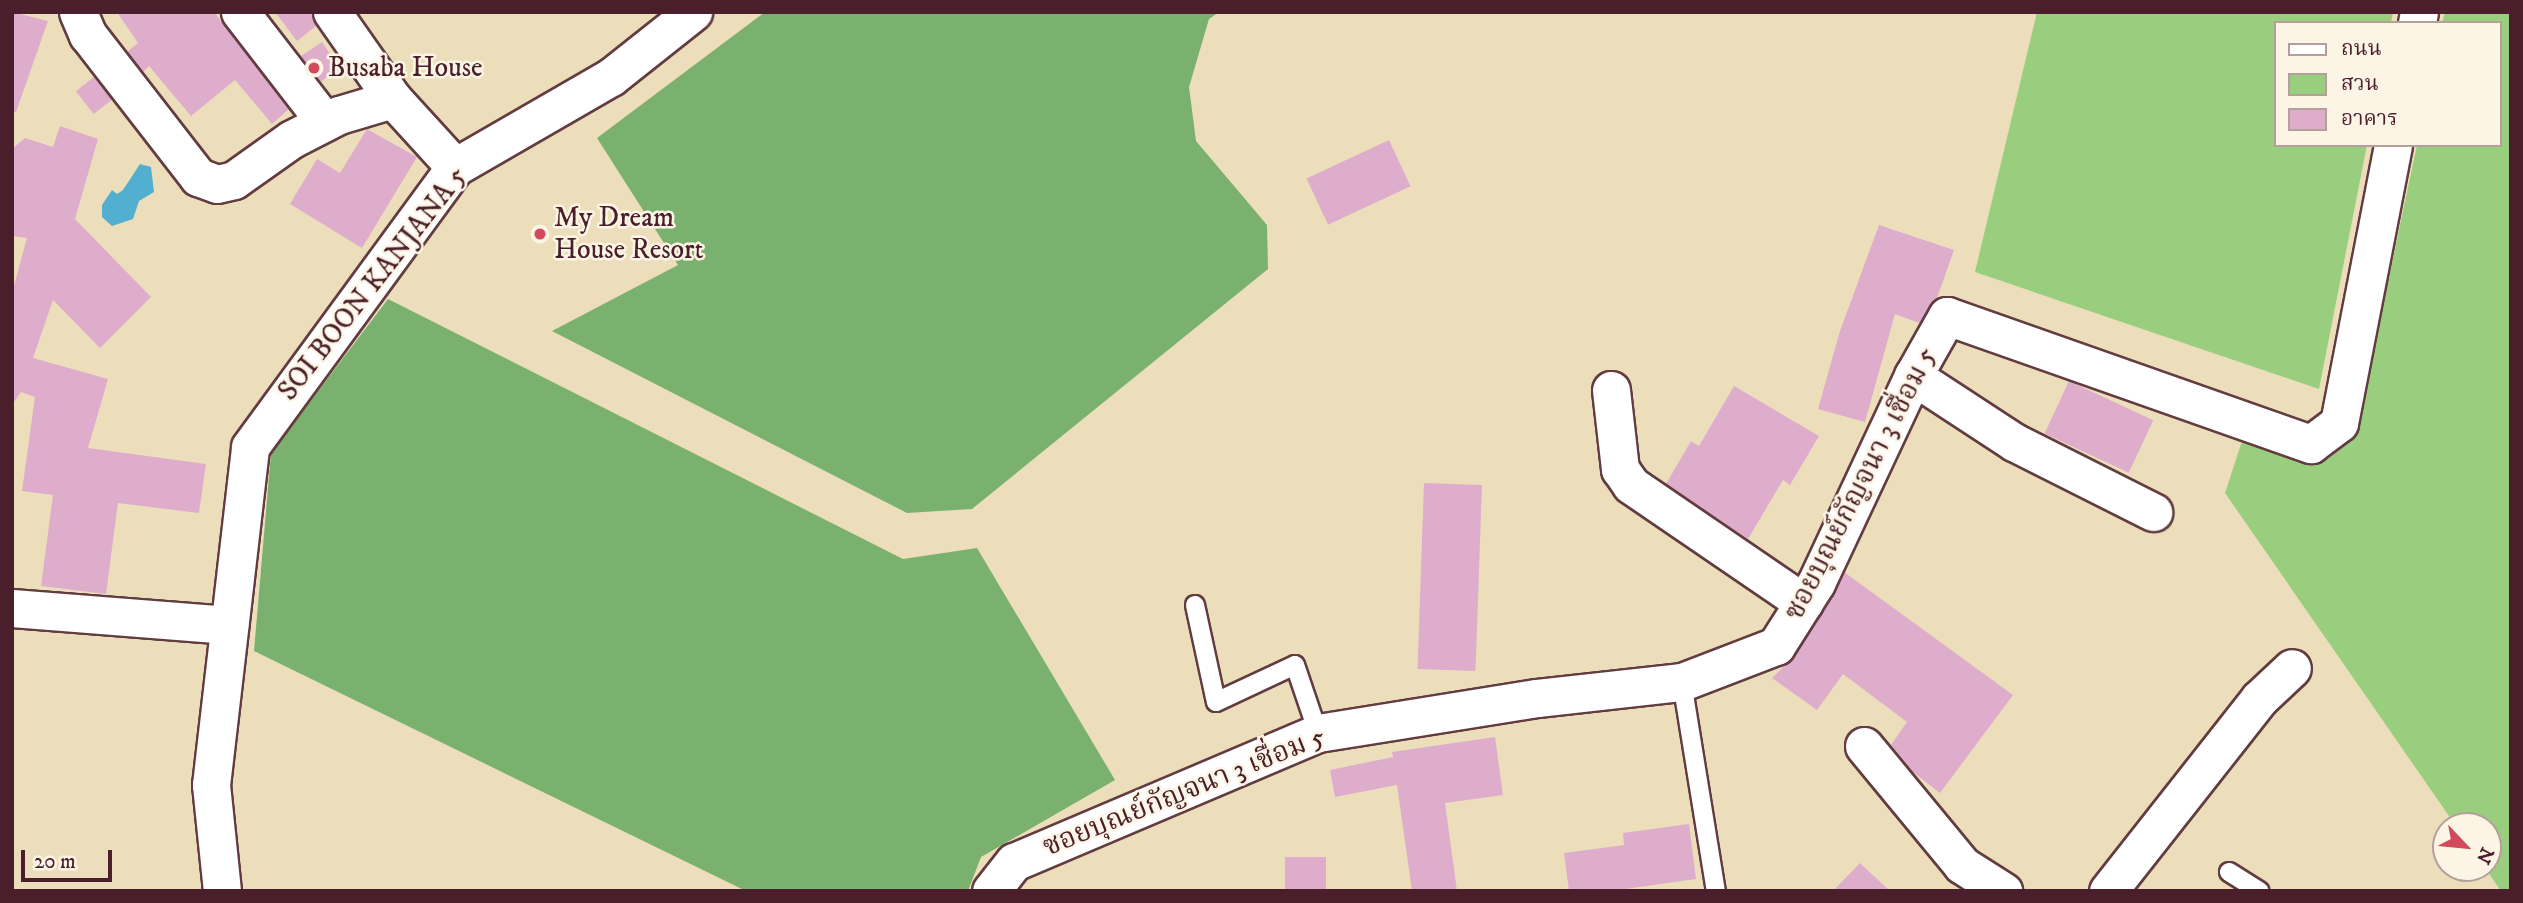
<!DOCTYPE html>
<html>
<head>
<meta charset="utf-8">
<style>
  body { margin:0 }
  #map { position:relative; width:2523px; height:903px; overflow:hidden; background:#ecdeba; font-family:"IM FELL DW Pica","Noto Serif Thai",serif }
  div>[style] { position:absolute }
  .green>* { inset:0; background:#9ace7f }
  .forest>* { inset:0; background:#7bb16e }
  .water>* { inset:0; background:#52afd0 }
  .building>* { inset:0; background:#deadcc; transform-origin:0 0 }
  .roads { filter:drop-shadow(2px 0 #623c40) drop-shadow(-2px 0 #623c40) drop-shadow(0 2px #623c40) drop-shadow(0 -2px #623c40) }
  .service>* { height:18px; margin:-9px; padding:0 9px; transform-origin:9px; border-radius:9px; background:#fff }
  .minor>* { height:37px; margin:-18.5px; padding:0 18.5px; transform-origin:18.5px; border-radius:18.5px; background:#fff }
  .dots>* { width:19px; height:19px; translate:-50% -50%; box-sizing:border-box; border:4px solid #fcf5e5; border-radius:50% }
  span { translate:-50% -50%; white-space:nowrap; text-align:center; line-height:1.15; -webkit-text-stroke:5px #fcf5e5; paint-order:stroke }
  .poi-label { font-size:28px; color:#4a1f2b }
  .left { translate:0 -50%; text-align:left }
  .street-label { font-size:28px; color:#4a1f2b }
  .frame { position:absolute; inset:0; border:14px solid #4a1f2b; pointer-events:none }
  .legend { position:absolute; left:2274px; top:21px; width:228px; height:126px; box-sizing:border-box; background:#fcf5e5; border:2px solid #b59f9b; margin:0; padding:9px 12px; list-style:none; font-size:21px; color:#4a1f2b }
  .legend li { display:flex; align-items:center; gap:14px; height:35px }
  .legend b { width:35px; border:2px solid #b59f9b }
  .north { position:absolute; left:2432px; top:812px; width:70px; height:70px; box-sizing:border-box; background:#fcf5e5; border:2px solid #b59f9b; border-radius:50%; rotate:116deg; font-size:19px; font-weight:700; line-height:28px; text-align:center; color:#4a1f2b }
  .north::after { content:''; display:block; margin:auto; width:24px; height:32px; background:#d1495b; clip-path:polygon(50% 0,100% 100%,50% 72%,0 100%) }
  .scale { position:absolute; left:21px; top:850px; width:91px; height:32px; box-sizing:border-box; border:4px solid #4a1f2b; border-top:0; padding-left:9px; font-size:21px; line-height:24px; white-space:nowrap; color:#4a1f2b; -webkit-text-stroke:5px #fcf5e5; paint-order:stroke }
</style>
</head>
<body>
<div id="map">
  <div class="green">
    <i style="clip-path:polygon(2037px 12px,2393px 12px,2391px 23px,2276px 23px,2276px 145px,2367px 145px,2319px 389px,1975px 272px)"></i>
    <i style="clip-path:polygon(2445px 12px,2511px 12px,2511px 891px,2501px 891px,2485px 868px,2488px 826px,2456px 826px,2225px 493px,2244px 435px,2324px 462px,2355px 438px,2417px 145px,2500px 145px,2500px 23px,2442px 23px)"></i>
  </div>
  <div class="forest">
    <i style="clip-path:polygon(765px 12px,1219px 12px,1209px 19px,1189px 87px,1196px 141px,1267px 225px,1268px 269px,972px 509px,907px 513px,552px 331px,678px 265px,597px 138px)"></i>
    <i style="clip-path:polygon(388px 299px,903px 559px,977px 548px,1115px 780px,981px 857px,968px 891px,746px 891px,254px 651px,271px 453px)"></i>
  </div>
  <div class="water">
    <i style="clip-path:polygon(140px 164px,151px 167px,154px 192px,139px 201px,133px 219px,112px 226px,102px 217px,102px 205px,112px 190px,117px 194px,123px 190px)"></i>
  </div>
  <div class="building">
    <i style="clip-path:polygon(12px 12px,48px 21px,16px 112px,12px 111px)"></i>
    <i style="clip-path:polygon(117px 12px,214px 12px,289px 109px,272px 124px,235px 80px,191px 116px,149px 66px,143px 72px,127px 52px,138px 43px)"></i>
    <i style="clip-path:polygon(275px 12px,311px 12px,316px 26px,297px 41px)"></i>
    <i style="clip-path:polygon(322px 42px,338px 66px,321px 82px,301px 56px)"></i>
    <i style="left:94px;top:77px;width:29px;height:23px;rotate:52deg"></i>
    <i style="clip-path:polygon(60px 126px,98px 139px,75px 219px,151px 297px,100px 348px,53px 300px,33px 358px,108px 379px,88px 448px,206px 464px,199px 513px,118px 503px,106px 594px,41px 586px,53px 495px,22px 491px,35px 397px,21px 392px,12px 405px,12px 293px,27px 238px,12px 236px,12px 149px,25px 138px,53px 147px)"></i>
    <i style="clip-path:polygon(367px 129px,417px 157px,362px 248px,290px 204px,317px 159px,340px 173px)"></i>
    <i style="left:1389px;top:140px;width:51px;height:91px;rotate:65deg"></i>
    <i style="clip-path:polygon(1879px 225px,1954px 250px,1937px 298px,1919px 323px,1895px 314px,1865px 422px,1818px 409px,1840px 331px)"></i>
    <i style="left:2069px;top:381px;width:93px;height:58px;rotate:25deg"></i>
    <i style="clip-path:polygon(1734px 386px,1819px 436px,1790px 485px,1783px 480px,1748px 539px,1666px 484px,1691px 441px,1699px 446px)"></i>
    <i style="left:1424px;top:483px;width:58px;height:186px;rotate:2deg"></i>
    <i style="clip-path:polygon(1844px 572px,2013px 695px,1940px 793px,1913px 772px,1891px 745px,1907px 722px,1843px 674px,1817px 710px,1772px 678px,1794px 657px)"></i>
    <i style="clip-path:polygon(1495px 737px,1503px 795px,1445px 803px,1457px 891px,1412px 891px,1397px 785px,1335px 797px,1330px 770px,1393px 757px,1392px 752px)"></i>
    <i style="clip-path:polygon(1689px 824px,1696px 879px,1611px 891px,1569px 891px,1564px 853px,1624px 845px,1623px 833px)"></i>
    <i style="left:1326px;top:857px;width:34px;height:41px;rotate:90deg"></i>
    <i style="clip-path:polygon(1860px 863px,1890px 891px,1833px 891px)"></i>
  </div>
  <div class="roads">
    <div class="service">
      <i style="left:1195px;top:605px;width:99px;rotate:77.8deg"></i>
      <i style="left:1216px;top:702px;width:87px;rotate:-25.1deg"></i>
      <i style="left:1295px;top:665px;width:72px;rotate:71.3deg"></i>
      <i style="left:1682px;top:682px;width:212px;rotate:80.8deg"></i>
      <i style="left:2229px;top:872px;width:36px;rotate:32deg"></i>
    </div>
    <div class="minor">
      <i style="left:78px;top:12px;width:25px;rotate:67deg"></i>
      <i style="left:88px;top:35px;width:180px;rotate:52.2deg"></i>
      <i style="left:198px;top:177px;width:20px;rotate:20deg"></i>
      <i style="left:217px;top:184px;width:17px;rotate:-13deg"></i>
      <i style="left:234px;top:180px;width:71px;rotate:-35.3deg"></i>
      <i style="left:292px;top:139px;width:53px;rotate:-27.1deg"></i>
      <i style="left:339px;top:115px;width:56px;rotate:-16.5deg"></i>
      <i style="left:240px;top:12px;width:139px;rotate:52.3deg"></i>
      <i style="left:332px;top:12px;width:106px;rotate:55deg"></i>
      <i style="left:393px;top:99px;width:92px;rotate:47.6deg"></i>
      <i style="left:2417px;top:23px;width:11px;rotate:-80deg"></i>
      <i style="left:1913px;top:376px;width:121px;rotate:33.2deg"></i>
      <i style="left:2014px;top:442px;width:156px;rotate:26.7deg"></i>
      <i style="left:1611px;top:390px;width:80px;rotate:83.5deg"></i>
      <i style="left:1620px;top:469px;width:19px;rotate:55deg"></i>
      <i style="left:1631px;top:485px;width:209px;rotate:34.3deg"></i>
      <i style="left:12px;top:608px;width:218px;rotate:4.5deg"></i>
      <i style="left:1864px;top:746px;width:154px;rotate:50.5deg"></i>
      <i style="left:1962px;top:865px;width:49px;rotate:32.4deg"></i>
      <i style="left:222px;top:891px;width:107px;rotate:-95.9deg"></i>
      <i style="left:211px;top:785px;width:340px;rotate:-83.4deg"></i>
      <i style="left:250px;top:447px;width:347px;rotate:-53.8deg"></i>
      <i style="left:455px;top:167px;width:180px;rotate:-30deg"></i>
      <i style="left:611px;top:77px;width:105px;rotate:-38.4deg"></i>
      <i style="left:991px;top:891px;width:37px;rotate:-52deg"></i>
      <i style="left:1014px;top:862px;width:330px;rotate:-23deg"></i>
      <i style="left:1318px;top:733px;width:222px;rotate:-9.1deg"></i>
      <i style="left:1537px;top:698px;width:146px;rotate:-6.3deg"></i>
      <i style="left:1682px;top:682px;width:101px;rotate:-21deg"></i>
      <i style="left:1776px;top:646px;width:75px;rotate:-57.6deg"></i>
      <i style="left:1816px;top:583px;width:229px;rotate:-64.9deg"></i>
      <i style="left:1913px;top:376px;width:69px;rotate:-60.5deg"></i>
      <i style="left:1947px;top:316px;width:386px;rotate:19.4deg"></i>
      <i style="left:2311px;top:444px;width:35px;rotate:-37deg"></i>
      <i style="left:2339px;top:423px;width:283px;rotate:-79deg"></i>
      <i style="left:2108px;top:891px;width:244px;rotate:-51.8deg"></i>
      <i style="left:2259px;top:699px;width:45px;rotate:-43.2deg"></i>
    </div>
  </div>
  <div class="dots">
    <i style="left:314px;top:68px;background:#d1495b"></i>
    <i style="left:540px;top:234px;background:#d1495b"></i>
  </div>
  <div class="poi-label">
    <span class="left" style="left:328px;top:68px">Busaba House</span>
    <span class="left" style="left:554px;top:234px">My Dream<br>House Resort</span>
  </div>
  <div class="street-label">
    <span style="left:373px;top:284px;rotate:-52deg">SOI BOON KANJANA 5</span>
    <span style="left:1861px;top:484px;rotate:-63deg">ซอยบุณย์กัญจนา 3 เชื่อม 5</span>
    <span style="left:1184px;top:792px;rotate:-22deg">ซอยบุณย์กัญจนา 3 เชื่อม 5</span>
  </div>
  <div class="frame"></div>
  <ul class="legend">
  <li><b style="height:9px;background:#fff"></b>ถนน</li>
  <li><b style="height:19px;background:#9ace7f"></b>สวน</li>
  <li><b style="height:19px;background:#deadcc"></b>อาคาร</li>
  </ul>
  <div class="north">N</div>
  <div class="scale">20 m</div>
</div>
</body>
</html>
